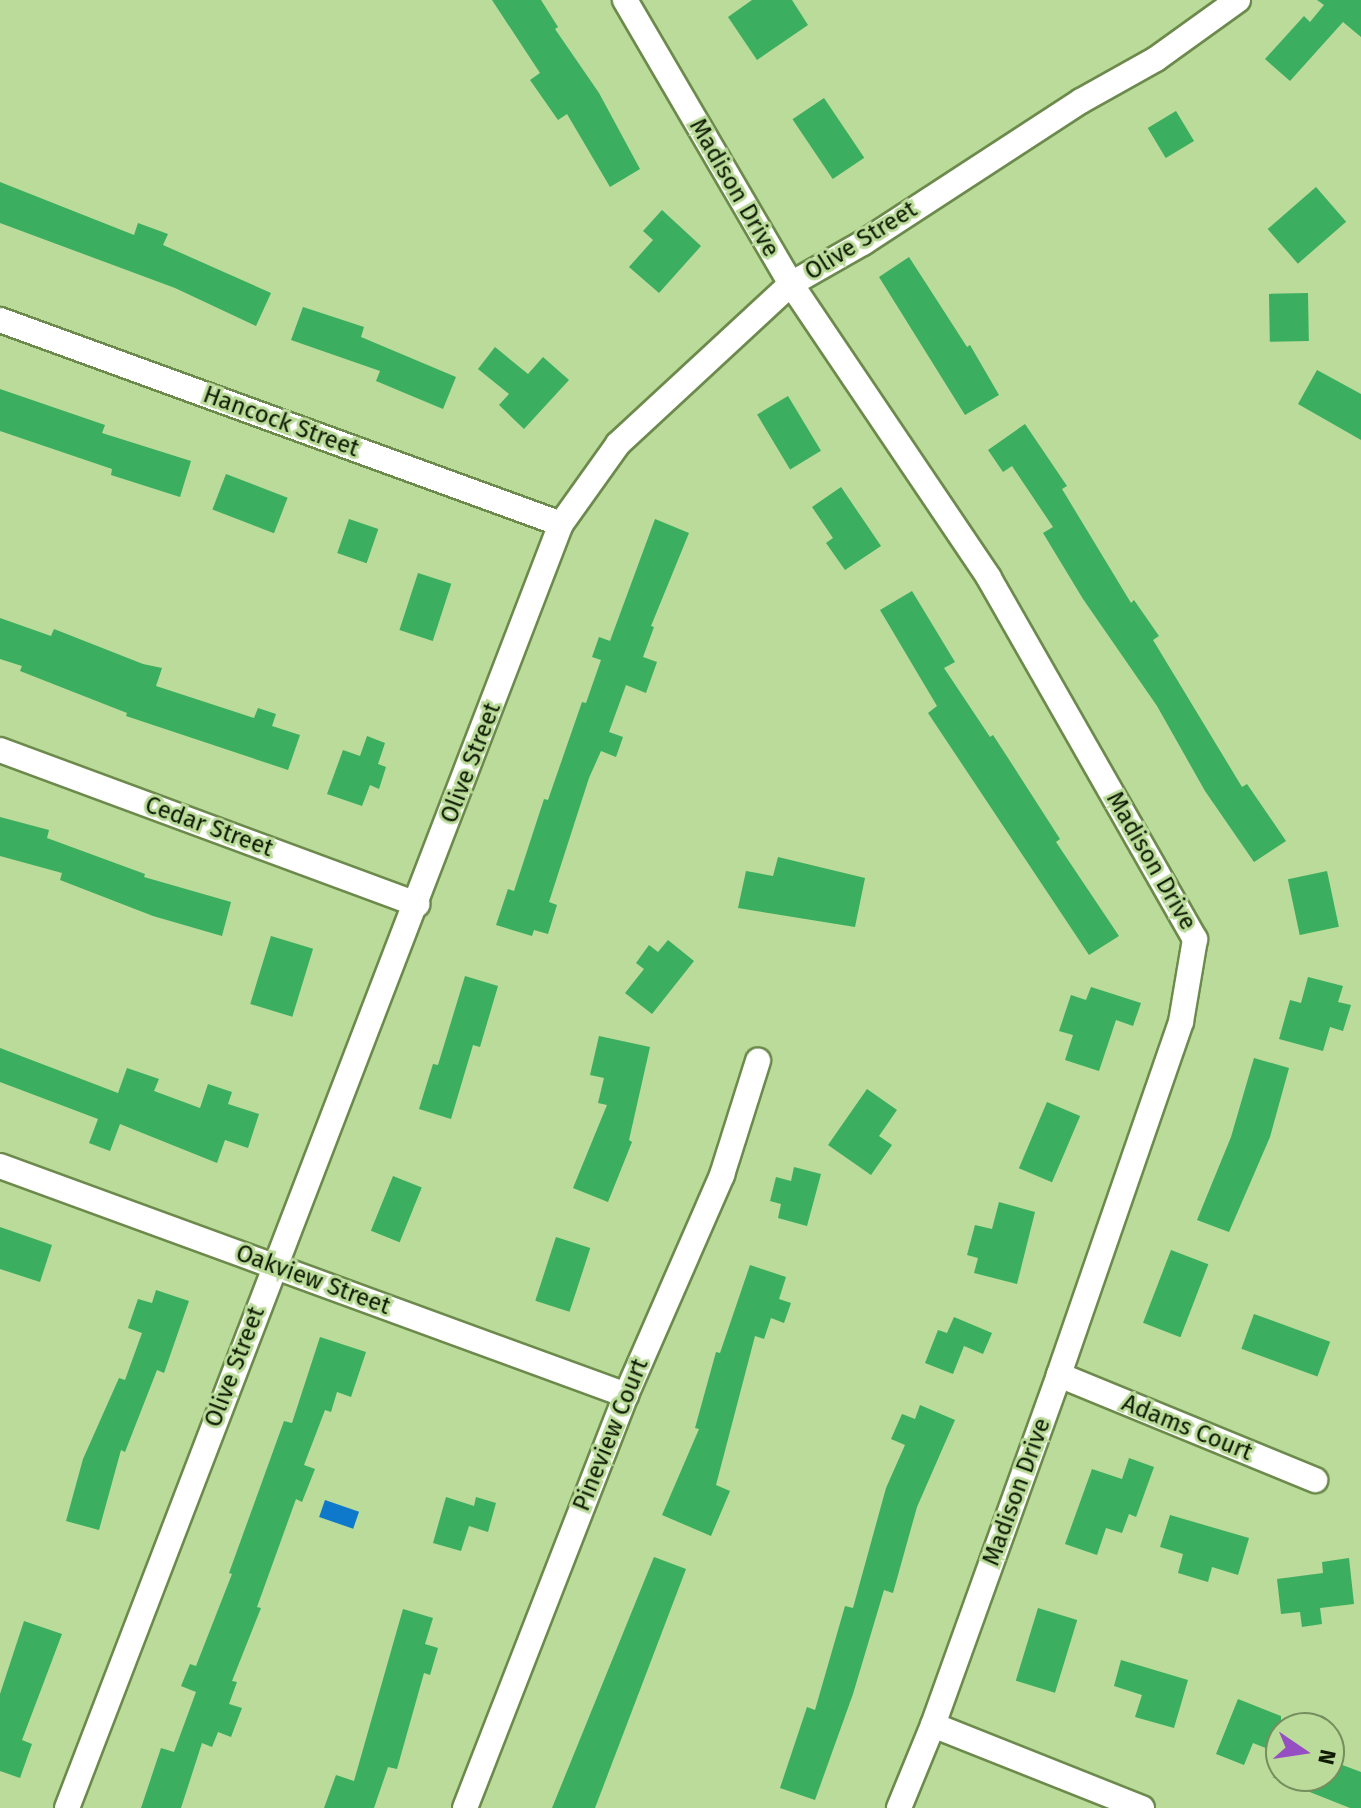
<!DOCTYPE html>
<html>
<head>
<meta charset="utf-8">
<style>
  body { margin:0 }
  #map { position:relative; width:1361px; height:1808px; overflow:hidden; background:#badb99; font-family:"Fira Sans",sans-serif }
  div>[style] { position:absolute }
  .water>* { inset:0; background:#0e78cb; transform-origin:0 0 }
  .building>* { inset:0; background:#3bae5f; transform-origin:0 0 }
  .roads { filter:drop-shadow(2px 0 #6c8a4c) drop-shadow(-2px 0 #6c8a4c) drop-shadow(0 2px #6c8a4c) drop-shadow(0 -2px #6c8a4c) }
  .minor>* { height:24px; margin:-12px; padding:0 12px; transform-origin:12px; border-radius:12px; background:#fff }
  span { translate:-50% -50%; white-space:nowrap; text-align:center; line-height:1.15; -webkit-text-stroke:6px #badb99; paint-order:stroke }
  .street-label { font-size:24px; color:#0e1a02 }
  .north { position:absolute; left:1265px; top:1712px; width:80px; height:80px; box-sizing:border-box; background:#badb99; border:2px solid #758e5d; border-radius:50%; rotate:103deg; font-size:22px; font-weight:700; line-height:32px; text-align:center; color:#0e1a02 }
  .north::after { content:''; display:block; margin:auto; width:28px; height:36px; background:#964fc3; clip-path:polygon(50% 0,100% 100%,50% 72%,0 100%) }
</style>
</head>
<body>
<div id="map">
  <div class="water">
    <i style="left:325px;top:1500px;width:36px;height:18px;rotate:19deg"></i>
  </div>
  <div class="building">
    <i style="clip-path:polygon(492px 0,541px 0,558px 27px,555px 29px,599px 93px,640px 169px,610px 187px,567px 114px,558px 120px,530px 80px,540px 73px)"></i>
    <i style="clip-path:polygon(752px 0,792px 0,808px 25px,757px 60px,728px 17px)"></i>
    <i style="clip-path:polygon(1317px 0,1361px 0,1361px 37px,1343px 22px,1290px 81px,1265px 59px,1304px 16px,1310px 22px,1324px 5px)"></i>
    <i style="left:824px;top:98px;width:72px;height:38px;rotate:56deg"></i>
    <i style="left:1176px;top:111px;width:35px;height:33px;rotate:59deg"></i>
    <i style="clip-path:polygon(0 182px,134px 235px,138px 223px,168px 234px,163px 245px,271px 293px,256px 326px,175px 288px,0 223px)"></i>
    <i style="left:1316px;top:187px;width:46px;height:64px;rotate:49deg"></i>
    <i style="clip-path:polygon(662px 210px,701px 246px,659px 293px,629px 267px,653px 240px,643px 231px)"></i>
    <i style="clip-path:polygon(909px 257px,967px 347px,970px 345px,999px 395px,965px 415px,879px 277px)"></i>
    <i style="left:1308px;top:293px;width:48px;height:39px;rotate:89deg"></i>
    <i style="clip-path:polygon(303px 307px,364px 327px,361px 337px,456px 377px,443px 409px,376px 381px,380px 371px,291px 340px)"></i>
    <i style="clip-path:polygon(495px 347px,528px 374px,543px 357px,569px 380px,524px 429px,499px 405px,509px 394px,478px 369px)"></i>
    <i style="clip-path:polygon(1317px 370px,1361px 394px,1361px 440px,1298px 404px)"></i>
    <i style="clip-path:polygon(0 389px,105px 425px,102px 433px,191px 461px,180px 497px,111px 475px,112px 469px,0 431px)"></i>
    <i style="left:788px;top:396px;width:64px;height:36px;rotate:59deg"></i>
    <i style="clip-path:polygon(1025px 424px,1067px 486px,1062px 489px,1131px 603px,1134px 600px,1159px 636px,1153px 640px,1242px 787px,1247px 784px,1286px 841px,1254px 862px,1205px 791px,1157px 706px,1083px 599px,1043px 533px,1053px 527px,1012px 466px,1003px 472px,988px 450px)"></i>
    <i style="left:226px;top:474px;width:66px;height:38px;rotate:21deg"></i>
    <i style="clip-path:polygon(841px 487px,881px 546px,845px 570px,826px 543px,833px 538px,812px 507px)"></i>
    <i style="left:349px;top:519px;width:31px;height:36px;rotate:19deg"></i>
    <i style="clip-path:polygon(655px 519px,689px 533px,651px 626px,654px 627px,643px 657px,657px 662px,646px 693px,626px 685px,609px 732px,623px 737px,616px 757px,601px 751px,589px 778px,549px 902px,557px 905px,548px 934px,534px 930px,532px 936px,496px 925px,508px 889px,514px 891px,544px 799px,548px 800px,582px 702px,586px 703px,601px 660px,592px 657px,599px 637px,610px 641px)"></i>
    <i style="left:418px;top:573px;width:35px;height:60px;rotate:18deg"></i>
    <i style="clip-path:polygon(912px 591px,955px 662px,944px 668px,990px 737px,993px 735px,1008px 758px,1060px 839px,1056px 842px,1119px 936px,1089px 955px,928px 713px,937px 706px,880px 610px)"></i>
    <i style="clip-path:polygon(0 618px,51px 636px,54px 629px,143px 664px,162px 668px,156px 686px,254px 718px,258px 708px,276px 714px,272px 726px,300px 735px,288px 770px,126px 716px,127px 713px,20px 671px,22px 666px,0 659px)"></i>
    <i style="clip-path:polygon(367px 736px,385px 743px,378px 764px,386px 767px,379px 789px,370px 785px,362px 806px,327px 794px,343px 750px,360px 756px)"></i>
    <i style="clip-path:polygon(0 817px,49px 830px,47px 838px,145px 874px,144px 877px,231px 902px,222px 936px,153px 916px,60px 880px,62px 873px,0 856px)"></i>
    <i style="clip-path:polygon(778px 857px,865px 878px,855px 927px,738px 908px,746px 871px,773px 876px)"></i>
    <i style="left:1327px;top:871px;width:57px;height:40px;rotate:78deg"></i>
    <i style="left:271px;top:936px;width:44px;height:71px;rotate:17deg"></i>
    <i style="clip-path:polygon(668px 940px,694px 961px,652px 1014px,625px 993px,644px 969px,636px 963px,649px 945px,658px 952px)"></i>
    <i style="clip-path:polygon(465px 976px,498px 986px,480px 1047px,473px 1045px,451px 1119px,419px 1109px,433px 1064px,438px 1065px)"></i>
    <i style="clip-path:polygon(1308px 977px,1343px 986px,1338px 1002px,1351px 1005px,1343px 1031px,1330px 1027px,1323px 1051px,1279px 1039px,1290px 1000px,1301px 1003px)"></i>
    <i style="clip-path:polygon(1091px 987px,1141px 1003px,1133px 1026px,1116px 1020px,1099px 1071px,1065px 1060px,1073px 1035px,1059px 1031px,1071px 995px,1086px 1000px)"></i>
    <i style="clip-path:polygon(599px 1036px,650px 1047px,629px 1140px,632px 1142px,608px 1202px,573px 1188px,607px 1105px,598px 1103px,604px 1078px,590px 1075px)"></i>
    <i style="clip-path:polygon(0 1048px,118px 1093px,127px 1068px,159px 1079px,154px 1091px,200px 1108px,208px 1084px,232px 1092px,228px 1104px,259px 1114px,248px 1148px,225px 1140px,217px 1163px,120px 1124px,110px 1151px,89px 1143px,98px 1119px,0 1082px)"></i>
    <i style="clip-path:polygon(1254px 1058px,1289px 1068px,1270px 1137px,1229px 1232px,1197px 1220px,1231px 1137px)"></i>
    <i style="clip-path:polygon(867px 1089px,897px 1110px,879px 1136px,892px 1145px,871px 1175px,828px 1145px)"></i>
    <i style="left:1047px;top:1102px;width:36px;height:72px;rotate:23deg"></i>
    <i style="clip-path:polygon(794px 1167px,821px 1174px,807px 1226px,778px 1218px,781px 1204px,770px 1201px,776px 1177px,791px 1181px)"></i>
    <i style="left:393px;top:1176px;width:31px;height:59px;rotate:22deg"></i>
    <i style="clip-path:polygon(999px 1202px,1035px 1212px,1017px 1284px,974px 1273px,978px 1258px,967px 1255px,975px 1225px,992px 1229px)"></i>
    <i style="clip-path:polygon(0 1227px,52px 1245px,40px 1282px,0 1269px)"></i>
    <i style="left:556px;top:1237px;width:36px;height:67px;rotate:18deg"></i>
    <i style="left:1171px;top:1250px;width:40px;height:78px;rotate:21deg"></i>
    <i style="clip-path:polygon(750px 1265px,786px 1277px,779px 1299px,791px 1303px,784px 1323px,771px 1318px,764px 1339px,755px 1336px,716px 1485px,730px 1491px,711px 1536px,662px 1515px,699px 1429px,695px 1428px,716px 1352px,720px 1353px)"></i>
    <i style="clip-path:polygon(156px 1290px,189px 1301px,164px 1373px,157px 1370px,125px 1452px,121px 1450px,99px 1530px,66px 1521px,83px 1459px,119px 1378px,125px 1380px,142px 1333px,128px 1328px,138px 1299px,152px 1303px)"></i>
    <i style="left:1254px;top:1314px;width:81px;height:37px;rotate:20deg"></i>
    <i style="clip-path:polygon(954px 1317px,992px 1333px,983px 1354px,964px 1346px,953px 1374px,925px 1363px,938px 1330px,947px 1333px)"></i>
    <i style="clip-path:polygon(320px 1337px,366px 1352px,351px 1397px,337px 1392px,331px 1412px,325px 1410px,304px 1465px,315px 1469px,302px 1502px,296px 1499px,257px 1607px,261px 1608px,232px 1681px,237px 1682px,229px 1704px,242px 1708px,231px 1737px,218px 1732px,212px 1747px,202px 1743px,181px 1808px,141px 1808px,161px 1748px,174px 1752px,196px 1692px,181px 1686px,190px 1664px,196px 1666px,232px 1574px,229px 1573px,284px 1421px,292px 1423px)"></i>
    <i style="clip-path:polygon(920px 1405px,955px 1420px,917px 1507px,893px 1593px,884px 1590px,853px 1694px,815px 1800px,780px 1788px,807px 1707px,815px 1710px,845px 1606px,853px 1608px,886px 1488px,905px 1445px,891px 1439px,902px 1414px,915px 1419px)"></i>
    <i style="clip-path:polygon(1129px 1458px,1154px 1467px,1136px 1517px,1129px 1514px,1122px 1533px,1106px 1528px,1097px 1555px,1065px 1544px,1092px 1469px,1122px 1479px)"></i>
    <i style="clip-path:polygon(446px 1497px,474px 1506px,476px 1497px,496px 1503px,488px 1532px,469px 1526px,461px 1551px,433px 1543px)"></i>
    <i style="clip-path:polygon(1170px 1515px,1249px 1538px,1238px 1575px,1212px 1567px,1208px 1582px,1178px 1573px,1183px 1554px,1160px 1547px)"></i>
    <i style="clip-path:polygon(654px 1557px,686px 1569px,595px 1808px,552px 1808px)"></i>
    <i style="clip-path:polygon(1349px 1558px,1354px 1604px,1320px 1608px,1322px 1624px,1302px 1627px,1300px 1612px,1281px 1614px,1277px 1579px,1323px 1573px,1322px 1562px)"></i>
    <i style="left:1038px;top:1608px;width:41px;height:76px;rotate:17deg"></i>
    <i style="clip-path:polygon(403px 1609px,433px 1618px,425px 1644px,438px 1648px,430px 1675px,424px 1673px,397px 1769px,388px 1767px,374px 1808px,324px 1808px,336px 1775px,354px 1781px)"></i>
    <i style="clip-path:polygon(24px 1621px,62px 1634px,22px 1740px,32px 1744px,20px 1778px,0 1771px,0 1694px)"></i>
    <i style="clip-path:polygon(1121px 1660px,1188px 1680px,1174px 1728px,1135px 1717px,1142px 1695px,1114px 1686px)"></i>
    <i style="clip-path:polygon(1238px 1699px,1281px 1716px,1281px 1754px,1253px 1743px,1244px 1765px,1216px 1754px)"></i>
    <i style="clip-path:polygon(1329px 1760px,1361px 1772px,1361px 1808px,1350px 1808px,1272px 1777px,1329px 1776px)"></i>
  </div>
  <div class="roads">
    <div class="minor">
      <i style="left:625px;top:0;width:329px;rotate:59.7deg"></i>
      <i style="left:791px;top:284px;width:354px;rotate:56deg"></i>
      <i style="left:989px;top:578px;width:416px;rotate:60.3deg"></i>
      <i style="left:1195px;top:939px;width:84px;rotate:99.6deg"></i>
      <i style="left:1181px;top:1022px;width:373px;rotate:109.1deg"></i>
      <i style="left:1059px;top:1375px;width:372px;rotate:109.8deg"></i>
      <i style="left:933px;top:1725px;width:90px;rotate:112.3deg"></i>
      <i style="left:0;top:320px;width:597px;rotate:19.98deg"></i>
      <i style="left:0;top:750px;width:445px;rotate:20.3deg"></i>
      <i style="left:0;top:1166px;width:667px;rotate:20.09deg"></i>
      <i style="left:1059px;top:1375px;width:277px;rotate:22.3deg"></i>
      <i style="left:933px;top:1725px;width:225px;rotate:21.7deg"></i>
      <i style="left:67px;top:1808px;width:1376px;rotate:-68.96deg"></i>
      <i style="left:561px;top:524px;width:98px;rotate:-54.5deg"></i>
      <i style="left:618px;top:444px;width:236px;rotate:-42.8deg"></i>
      <i style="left:791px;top:284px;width:83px;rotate:-29.7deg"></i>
      <i style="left:863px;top:243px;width:260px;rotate:-33.1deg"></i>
      <i style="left:1081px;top:101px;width:86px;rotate:-29.2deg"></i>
      <i style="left:1156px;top:59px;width:101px;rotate:-35.7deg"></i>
      <i style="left:465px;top:1808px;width:443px;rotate:-68.7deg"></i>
      <i style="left:626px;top:1395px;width:240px;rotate:-66.4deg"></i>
      <i style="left:722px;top:1175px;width:120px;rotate:-72.5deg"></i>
    </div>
  </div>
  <div class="street-label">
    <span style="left:734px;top:188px;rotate:60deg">Madison Drive</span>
    <span style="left:861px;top:241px;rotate:-32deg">Olive Street</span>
    <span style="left:281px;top:422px;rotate:20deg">Hancock Street</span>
    <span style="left:471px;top:763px;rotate:-69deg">Olive Street</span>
    <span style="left:209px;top:827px;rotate:20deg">Cedar Street</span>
    <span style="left:1151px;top:861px;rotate:60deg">Madison Drive</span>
    <span style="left:313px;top:1280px;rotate:20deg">Oakview Street</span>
    <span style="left:235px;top:1367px;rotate:-69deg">Olive Street</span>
    <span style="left:1187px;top:1428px;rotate:22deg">Adams Court</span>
    <span style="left:611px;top:1435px;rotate:-68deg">Pineview Court</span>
    <span style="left:1017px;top:1492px;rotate:-70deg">Madison Drive</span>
  </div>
  <div class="north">N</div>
</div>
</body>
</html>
